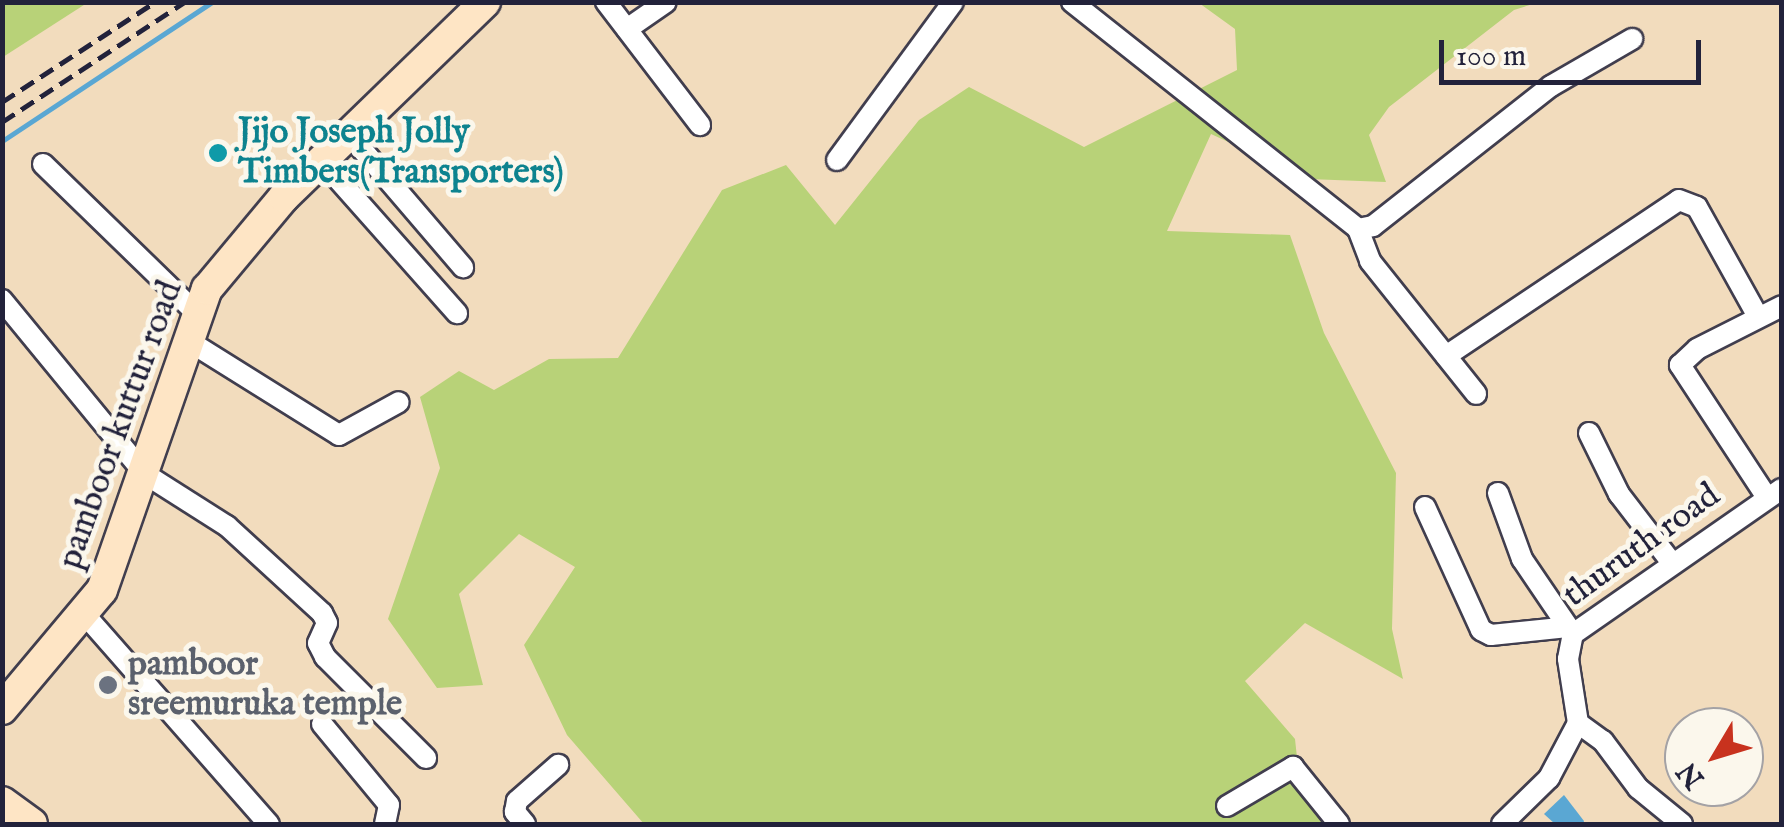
<!DOCTYPE html>
<html>
<head>
<meta charset="utf-8">
<style>
  body { margin:0 }
  #map { position:relative; width:1784px; height:827px; overflow:hidden; background:#f2dcbd; font-family:"IM FELL English",serif }
  div>[style] { position:absolute }
  .green>* { inset:0; background:#b8d278 }
  .water>* { inset:0; background:#5aa7d3 }
  .stream>* { height:5px; margin:-2.5px; padding:0 2.5px; transform-origin:2.5px; border-radius:2.5px; background:#5aa7d3 }
  .roads { filter:drop-shadow(2px 0 #413e4e) drop-shadow(-2px 0 #413e4e) drop-shadow(0 2px #413e4e) drop-shadow(0 -2px #413e4e) }
  .street>* { height:20px; margin:-10px; padding:0 10px; transform-origin:10px; border-radius:10px; background:#fff }
  .secondary>* { height:30px; margin:-15px; padding:0 15px; transform-origin:15px; border-radius:15px; background:#fee5c5 }
  .rail>* { height:5px; margin-top:-2.5px; transform-origin:0; background:repeating-linear-gradient(90deg,#22223b 0 15px,transparent 0 23px) }
  .dots>* { width:28px; height:28px; translate:-50% -50%; box-sizing:border-box; border:5px solid #fbf7ec; border-radius:50% }
  span { translate:-50% -50%; white-space:nowrap; text-align:center; line-height:1.15; -webkit-text-stroke:10px #fbf7ec; paint-order:stroke }
  .culture-label { font-size:35px; color:#0d838f; font-weight:700 }
  .left { translate:0 -50%; text-align:left }
  .street-label { font-size:35px; color:#22223b }
  .worship-label { font-size:35px; color:#5b616d; font-weight:700 }
  .frame { position:absolute; inset:0; border:5px solid #22223b; pointer-events:none }
  .north { position:absolute; left:1664px; top:707px; width:100px; height:100px; box-sizing:border-box; background:#fbf7ec; border:2px solid #a4a2a5; border-radius:50%; rotate:232deg; font-size:28px; font-weight:700; line-height:40px; text-align:center; color:#22223b }
  .north::after { content:''; display:block; margin:auto; width:35px; height:45px; background:#c8321e; clip-path:polygon(50% 0,100% 100%,50% 72%,0 100%) }
  .scale { position:absolute; left:1439px; top:40px; width:262px; height:45px; box-sizing:border-box; border:5px solid #22223b; border-top:0; padding-left:12px; font-size:30px; line-height:35px; white-space:nowrap; color:#22223b; -webkit-text-stroke:8px #fbf7ec; paint-order:stroke }
</style>
</head>
<body>
<div id="map">
  <div class="green">
    <i style="clip-path:polygon(3px 2px,87px 2px,87px 3px,3px 57px)"></i>
    <i style="clip-path:polygon(1199px 3px,1536px 3px,1514px 10px,1389px 107px,1369px 135px,1386px 182px,1309px 179px,1211px 134px,1167px 231px,1290px 235px,1324px 333px,1396px 473px,1392px 629px,1403px 679px,1305px 623px,1245px 681px,1295px 739px,1300px 785px,1341px 824px,644px 824px,567px 735px,524px 645px,575px 567px,519px 534px,459px 594px,483px 685px,437px 688px,388px 619px,440px 468px,420px 397px,459px 371px,494px 390px,549px 359px,618px 358px,722px 190px,786px 165px,835px 225px,919px 120px,969px 87px,1084px 147px,1237px 70px,1235px 29px)"></i>
  </div>
  <div class="water">
    <i style="clip-path:polygon(1564px 795px,1584px 821px,1583px 824px,1555px 824px,1544px 814px)"></i>
  </div>
  <div class="stream">
    <i style="left:2px;top:141px;width:252px;rotate:-33.5deg"></i>
  </div>
  <div class="roads">
    <div class="street">
      <i style="left:606px;top:2px;width:155px;rotate:52.6deg"></i>
      <i style="left:1072px;top:2px;width:365px;rotate:38.4deg"></i>
      <i style="left:1358px;top:229px;width:15px;rotate:-11deg"></i>
      <i style="left:1373px;top:226px;width:226px;rotate:-38.2deg"></i>
      <i style="left:1551px;top:86px;width:94px;rotate:-30.1deg"></i>
      <i style="left:627px;top:29px;width:47px;rotate:-34.7deg"></i>
      <i style="left:348px;top:133px;width:177px;rotate:49.4deg"></i>
      <i style="left:321px;top:160px;width:205px;rotate:48.4deg"></i>
      <i style="left:837px;top:160px;width:196px;rotate:-53.7deg"></i>
      <i style="left:43px;top:164px;width:214px;rotate:44.2deg"></i>
      <i style="left:1358px;top:229px;width:34px;rotate:69deg"></i>
      <i style="left:1370px;top:261px;width:170px;rotate:51.4deg"></i>
      <i style="left:2px;top:300px;width:225px;rotate:50.6deg"></i>
      <i style="left:145px;top:474px;width:97px;rotate:32.4deg"></i>
      <i style="left:227px;top:526px;width:129px;rotate:42.5deg"></i>
      <i style="left:322px;top:613px;width:11px;rotate:63deg"></i>
      <i style="left:327px;top:623px;width:22px;rotate:114deg"></i>
      <i style="left:318px;top:643px;width:16px;rotate:63deg"></i>
      <i style="left:325px;top:657px;width:143px;rotate:45deg"></i>
      <i style="left:187px;top:340px;width:179px;rotate:32deg"></i>
      <i style="left:339px;top:435px;width:68px;rotate:-28.8deg"></i>
      <i style="left:1446px;top:356px;width:280px;rotate:-33.8deg"></i>
      <i style="left:1679px;top:200px;width:19px;rotate:21deg"></i>
      <i style="left:1697px;top:207px;width:124px;rotate:60.9deg"></i>
      <i style="left:1589px;top:433px;width:68px;rotate:63.8deg"></i>
      <i style="left:1619px;top:494px;width:87px;rotate:52.5deg"></i>
      <i style="left:1498px;top:493px;width:70px;rotate:70deg"></i>
      <i style="left:1522px;top:559px;width:91px;rotate:55.8deg"></i>
      <i style="left:1766px;top:496px;width:157px;rotate:-123.3deg"></i>
      <i style="left:1680px;top:365px;width:23px;rotate:-43deg"></i>
      <i style="left:1697px;top:349px;width:95px;rotate:-26.8deg"></i>
      <i style="left:1425px;top:507px;width:135px;rotate:65.5deg"></i>
      <i style="left:1481px;top:630px;width:11px;rotate:27deg"></i>
      <i style="left:1491px;top:635px;width:77px;rotate:-5.9deg"></i>
      <i style="left:86px;top:616px;width:277px;rotate:48.7deg"></i>
      <i style="left:1578px;top:723px;width:31px;rotate:36deg"></i>
      <i style="left:1603px;top:741px;width:59px;rotate:53.3deg"></i>
      <i style="left:1638px;top:788px;width:57px;rotate:39.3deg"></i>
      <i style="left:322px;top:724px;width:105px;rotate:50.4deg"></i>
      <i style="left:389px;top:805px;width:19px;rotate:102deg"></i>
      <i style="left:1227px;top:806px;width:77px;rotate:-30.6deg"></i>
      <i style="left:1293px;top:767px;width:73px;rotate:51.1deg"></i>
      <i style="left:525px;top:824px;width:16px;rotate:-130deg"></i>
      <i style="left:515px;top:812px;width:11px;rotate:-80deg"></i>
      <i style="left:517px;top:801px;width:55px;rotate:-41.3deg"></i>
      <i style="left:1502px;top:824px;width:66px;rotate:-44.4deg"></i>
      <i style="left:1549px;top:778px;width:62px;rotate:-62.2deg"></i>
      <i style="left:1578px;top:723px;width:65px;rotate:-98.9deg"></i>
      <i style="left:1568px;top:659px;width:25px;rotate:-79deg"></i>
      <i style="left:1573px;top:634px;width:254px;rotate:-34.8deg"></i>
    </div>
    <div class="secondary">
      <i style="left:2px;top:709px;width:155px;rotate:-50deg"></i>
      <i style="left:102px;top:590px;width:319px;rotate:-70.8deg"></i>
      <i style="left:207px;top:289px;width:120px;rotate:-50.1deg"></i>
      <i style="left:284px;top:197px;width:280px;rotate:-44.1deg"></i>
      <i style="left:2px;top:802px;width:37px;rotate:36deg"></i>
    </div>
  </div>
  <div class="rail">
    <i style="left:2px;top:102px;width:183px;rotate:-33.2deg"></i>
    <i style="left:2px;top:122px;width:219px;rotate:-33.3deg"></i>
  </div>
  <div class="dots">
    <i style="left:218px;top:153px;background:#0f9aa8"></i>
    <i style="left:108px;top:685px;background:#6b7280"></i>
  </div>
  <div class="culture-label">
    <span class="left" style="left:238px;top:153px">Jijo Joseph Jolly<br>Timbers(Transporters)</span>
  </div>
  <div class="street-label">
    <span style="left:121px;top:425px;rotate:-70deg">pamboor kuttur road</span>
    <span style="left:1642px;top:546px;rotate:-36deg">thuruth road</span>
  </div>
  <div class="worship-label">
    <span class="left" style="left:128px;top:685px">pamboor<br>sreemuruka temple</span>
  </div>
  <div class="frame"></div>
  <div class="north">N</div>
  <div class="scale">100 m</div>
</div>
</body>
</html>
